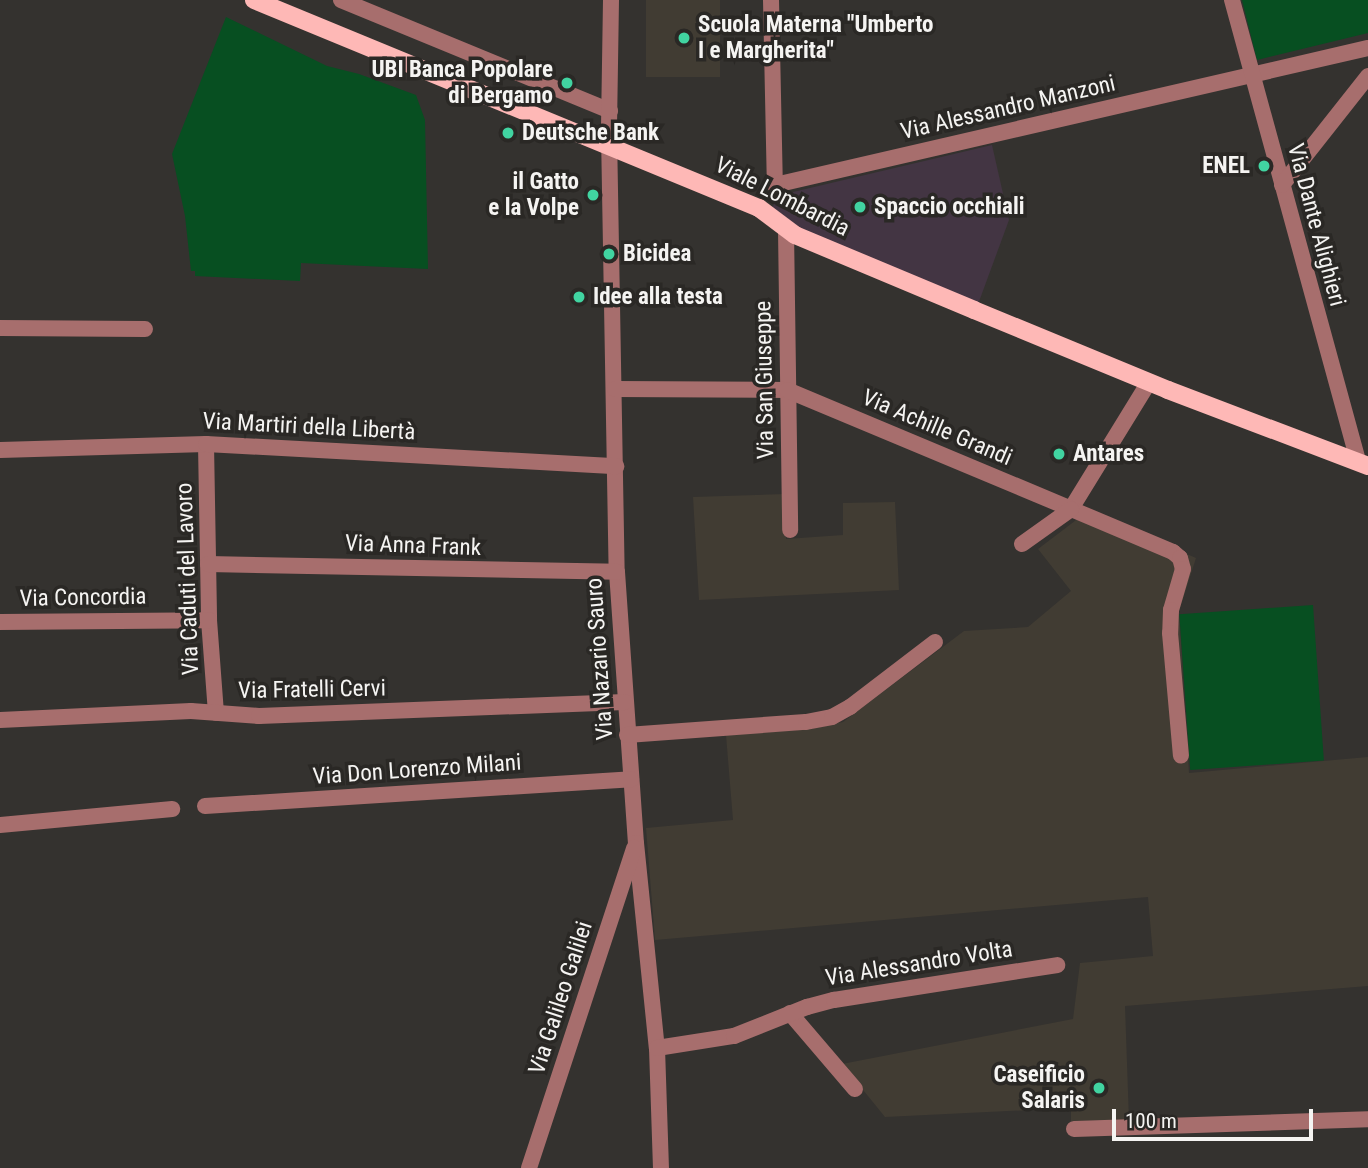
<!DOCTYPE html>
<html>
<head>
<meta charset="utf-8">
<style>
  body { margin:0 }
  #map { position:relative; width:1368px; height:1168px; overflow:hidden; background:#34322f; font-family:"Roboto Condensed",sans-serif }
  div>[style] { position:absolute }
  .commercial>* { inset:0; background:#433543 }
  .built>* { inset:0; background:#413c33; transform-origin:0 0 }
  .green>* { inset:0; background:#074f21; transform-origin:0 0 }
  .minor>* { height:16px; margin:-8px; padding:0 8px; transform-origin:8px; border-radius:8px; background:#a76e6d }
  .major>* { height:18px; margin:-9px; padding:0 9px; transform-origin:9px; border-radius:9px; background:#feb8b6 }
  .dots>* { width:19px; height:19px; translate:-50% -50%; box-sizing:border-box; border:4px solid #2a2825; border-radius:50% }
  span { translate:-50% -50%; white-space:nowrap; text-align:center; line-height:1.15; -webkit-text-stroke:7px #2a2825; paint-order:stroke }
  .poi-label { font-size:23px; color:#f5f4f2; font-weight:700 }
  .left { translate:0 -50%; text-align:left }
  .right { translate:-100% -50%; text-align:right }
  .street-label { font-size:23px; color:#f5f4f2 }
  .scale { position:absolute; left:1112px; top:1109px; width:201px; height:32px; box-sizing:border-box; border:4px solid #f5f4f2; border-top:0; padding-left:9px; font-size:21px; line-height:24px; white-space:nowrap; color:#f5f4f2; -webkit-text-stroke:5px #2a2825; paint-order:stroke }
</style>
</head>
<body>
<div id="map">
  <div class="commercial">
    <i style="clip-path:polygon(992px 145px,1009px 220px,977px 307px,793px 231px,772px 210px,776px 196px)"></i>
  </div>
  <div class="built">
    <i style="left:646px;top:0;width:74px;height:77px"></i>
    <i style="clip-path:polygon(785px 494px,786px 539px,843px 535px,843px 503px,895px 502px,899px 590px,699px 600px,693px 497px)"></i>
    <i style="clip-path:polygon(1088px 511px,1196px 558px,1179px 611px,1189px 773px,1368px 757px,1368px 986px,1125px 1006px,1129px 1120px,1071px 1121px,1071px 1108px,885px 1117px,842px 1064px,1073px 1019px,1080px 963px,1153px 956px,1148px 897px,655px 940px,646px 828px,733px 820px,726px 735px,811px 729px,843px 722px,964px 631px,1028px 627px,1071px 591px,1038px 549px)"></i>
  </div>
  <div class="green">
    <i style="clip-path:polygon(1242px 0,1368px 0,1368px 33px,1257px 60px)"></i>
    <i style="clip-path:polygon(226px 17px,327px 66px,359px 74px,416px 95px,425px 120px,428px 269px,301px 263px,300px 281px,195px 276px,195px 271px,191px 271px,185px 216px,172px 154px)"></i>
    <i style="left:1313px;top:605px;width:156px;height:134px;rotate:86deg"></i>
  </div>
  <div class="minor">
    <i style="left:341px;top:0;width:291px;rotate:22.4deg"></i>
    <i style="left:611px;top:0;width:133px;rotate:90.9deg"></i>
    <i style="left:609px;top:133px;width:439px;rotate:89deg"></i>
    <i style="left:617px;top:572px;width:272px;rotate:86deg"></i>
    <i style="left:636px;top:843px;width:206px;rotate:84.2deg"></i>
    <i style="left:657px;top:1048px;width:120px;rotate:88.1deg"></i>
    <i style="left:771px;top:0;width:185px;rotate:88.8deg"></i>
    <i style="left:775px;top:185px;width:609px;rotate:-13.01deg"></i>
    <i style="left:1232px;top:0;width:479px;rotate:74.7deg"></i>
    <i style="left:1282px;top:185px;width:139px;rotate:-51.7deg"></i>
    <i style="left:786px;top:230px;width:300px;rotate:89.2deg"></i>
    <i style="left:0;top:328px;width:145px;rotate:0.4deg"></i>
    <i style="left:1149px;top:382px;width:149px;rotate:121.6deg"></i>
    <i style="left:1071px;top:509px;width:111px;rotate:22.9deg"></i>
    <i style="left:1173px;top:552px;width:9px;rotate:41deg"></i>
    <i style="left:1180px;top:558px;width:11px;rotate:75deg"></i>
    <i style="left:1183px;top:569px;width:43px;rotate:106.3deg"></i>
    <i style="left:1171px;top:610px;width:23px;rotate:92deg"></i>
    <i style="left:1170px;top:633px;width:123px;rotate:84.9deg"></i>
    <i style="left:615px;top:389px;width:172px;rotate:0.3deg"></i>
    <i style="left:787px;top:390px;width:308px;rotate:22.7deg"></i>
    <i style="left:206px;top:444px;width:176px;rotate:89deg"></i>
    <i style="left:209px;top:620px;width:93px;rotate:85.7deg"></i>
    <i style="left:0;top:450px;width:206px;rotate:-1.7deg"></i>
    <i style="left:206px;top:444px;width:411px;rotate:3.1deg"></i>
    <i style="left:1022px;top:544px;width:60px;rotate:-35.5deg"></i>
    <i style="left:208px;top:564px;width:409px;rotate:1.1deg"></i>
    <i style="left:0;top:622px;width:209px;rotate:-0.5deg"></i>
    <i style="left:0;top:720px;width:191px;rotate:-2.7deg"></i>
    <i style="left:191px;top:711px;width:68px;rotate:4.2deg"></i>
    <i style="left:259px;top:716px;width:366px;rotate:-2.2deg"></i>
    <i style="left:627px;top:735px;width:179px;rotate:-4.2deg"></i>
    <i style="left:806px;top:722px;width:26px;rotate:-11deg"></i>
    <i style="left:832px;top:717px;width:21px;rotate:-29deg"></i>
    <i style="left:850px;top:707px;width:107px;rotate:-37.4deg"></i>
    <i style="left:205px;top:806px;width:427px;rotate:-3.6deg"></i>
    <i style="left:0;top:825px;width:173px;rotate:-5.3deg"></i>
    <i style="left:790px;top:1013px;width:100px;rotate:49.5deg"></i>
    <i style="left:657px;top:1048px;width:78px;rotate:-8.9deg"></i>
    <i style="left:734px;top:1036px;width:79px;rotate:-21.7deg"></i>
    <i style="left:807px;top:1007px;width:28px;rotate:-15deg"></i>
    <i style="left:834px;top:1000px;width:226px;rotate:-8.9deg"></i>
    <i style="left:1074px;top:1129px;width:294px;rotate:-1.9deg"></i>
    <i style="left:529px;top:1168px;width:337px;rotate:-71.8deg"></i>
  </div>
  <div class="major">
    <i style="left:254px;top:0;width:546px;rotate:22.39deg"></i>
    <i style="left:759px;top:208px;width:45px;rotate:36.9deg"></i>
    <i style="left:795px;top:235px;width:194px;rotate:22.7deg"></i>
    <i style="left:974px;top:310px;width:210px;rotate:22.4deg"></i>
    <i style="left:1168px;top:390px;width:214px;rotate:20.8deg"></i>
  </div>
  <div class="dots">
    <i style="left:684px;top:38px;background:#41d4a1"></i>
    <i style="left:567px;top:83px;background:#41d4a1"></i>
    <i style="left:508px;top:133px;background:#41d4a1"></i>
    <i style="left:1264px;top:166px;background:#41d4a1"></i>
    <i style="left:593px;top:195px;background:#41d4a1"></i>
    <i style="left:860px;top:207px;background:#41d4a1"></i>
    <i style="left:609px;top:254px;background:#41d4a1"></i>
    <i style="left:579px;top:297px;background:#41d4a1"></i>
    <i style="left:1059px;top:454px;background:#41d4a1"></i>
    <i style="left:1099px;top:1088px;background:#41d4a1"></i>
  </div>
  <div class="poi-label">
    <span class="left" style="left:698px;top:38px">Scuola Materna "Umberto<br>I e Margherita"</span>
    <span class="right" style="left:553px;top:83px">UBI Banca Popolare<br>di Bergamo</span>
    <span class="left" style="left:522px;top:133px">Deutsche Bank</span>
    <span class="right" style="left:1250px;top:166px">ENEL</span>
    <span class="right" style="left:579px;top:195px">il Gatto<br>e la Volpe</span>
    <span class="left" style="left:874px;top:207px">Spaccio occhiali</span>
    <span class="left" style="left:623px;top:254px">Bicidea</span>
    <span class="left" style="left:593px;top:297px">Idee alla testa</span>
    <span class="left" style="left:1073px;top:454px">Antares</span>
    <span class="right" style="left:1085px;top:1088px">Caseificio<br>Salaris</span>
  </div>
  <div class="street-label">
    <span style="left:1008px;top:108px;rotate:-13deg">Via Alessandro Manzoni</span>
    <span style="left:782px;top:197px;rotate:27deg">Viale Lombardia</span>
    <span style="left:1316px;top:225px;rotate:75deg">Via Dante Alighieri</span>
    <span style="left:765px;top:380px;rotate:-91deg">Via San Giuseppe</span>
    <span style="left:309px;top:427px;rotate:3deg">Via Martiri della Libertà</span>
    <span style="left:937px;top:428px;rotate:23deg">Via Achille Grandi</span>
    <span style="left:413px;top:546px;rotate:2deg">Via Anna Frank</span>
    <span style="left:188px;top:579px;rotate:-92deg">Via Caduti del Lavoro</span>
    <span style="left:83px;top:598px;rotate:-1deg">Via Concordia</span>
    <span style="left:600px;top:659px;rotate:-94deg">Via Nazario Sauro</span>
    <span style="left:312px;top:690px;rotate:-1deg">Via Fratelli Cervi</span>
    <span style="left:417px;top:770px;rotate:-4deg">Via Don Lorenzo Milani</span>
    <span style="left:919px;top:964px;rotate:-9deg">Via Alessandro Volta</span>
    <span style="left:561px;top:998px;rotate:-72deg">Via Galileo Galilei</span>
  </div>
  <div class="scale">100 m</div>
</div>
</body>
</html>
